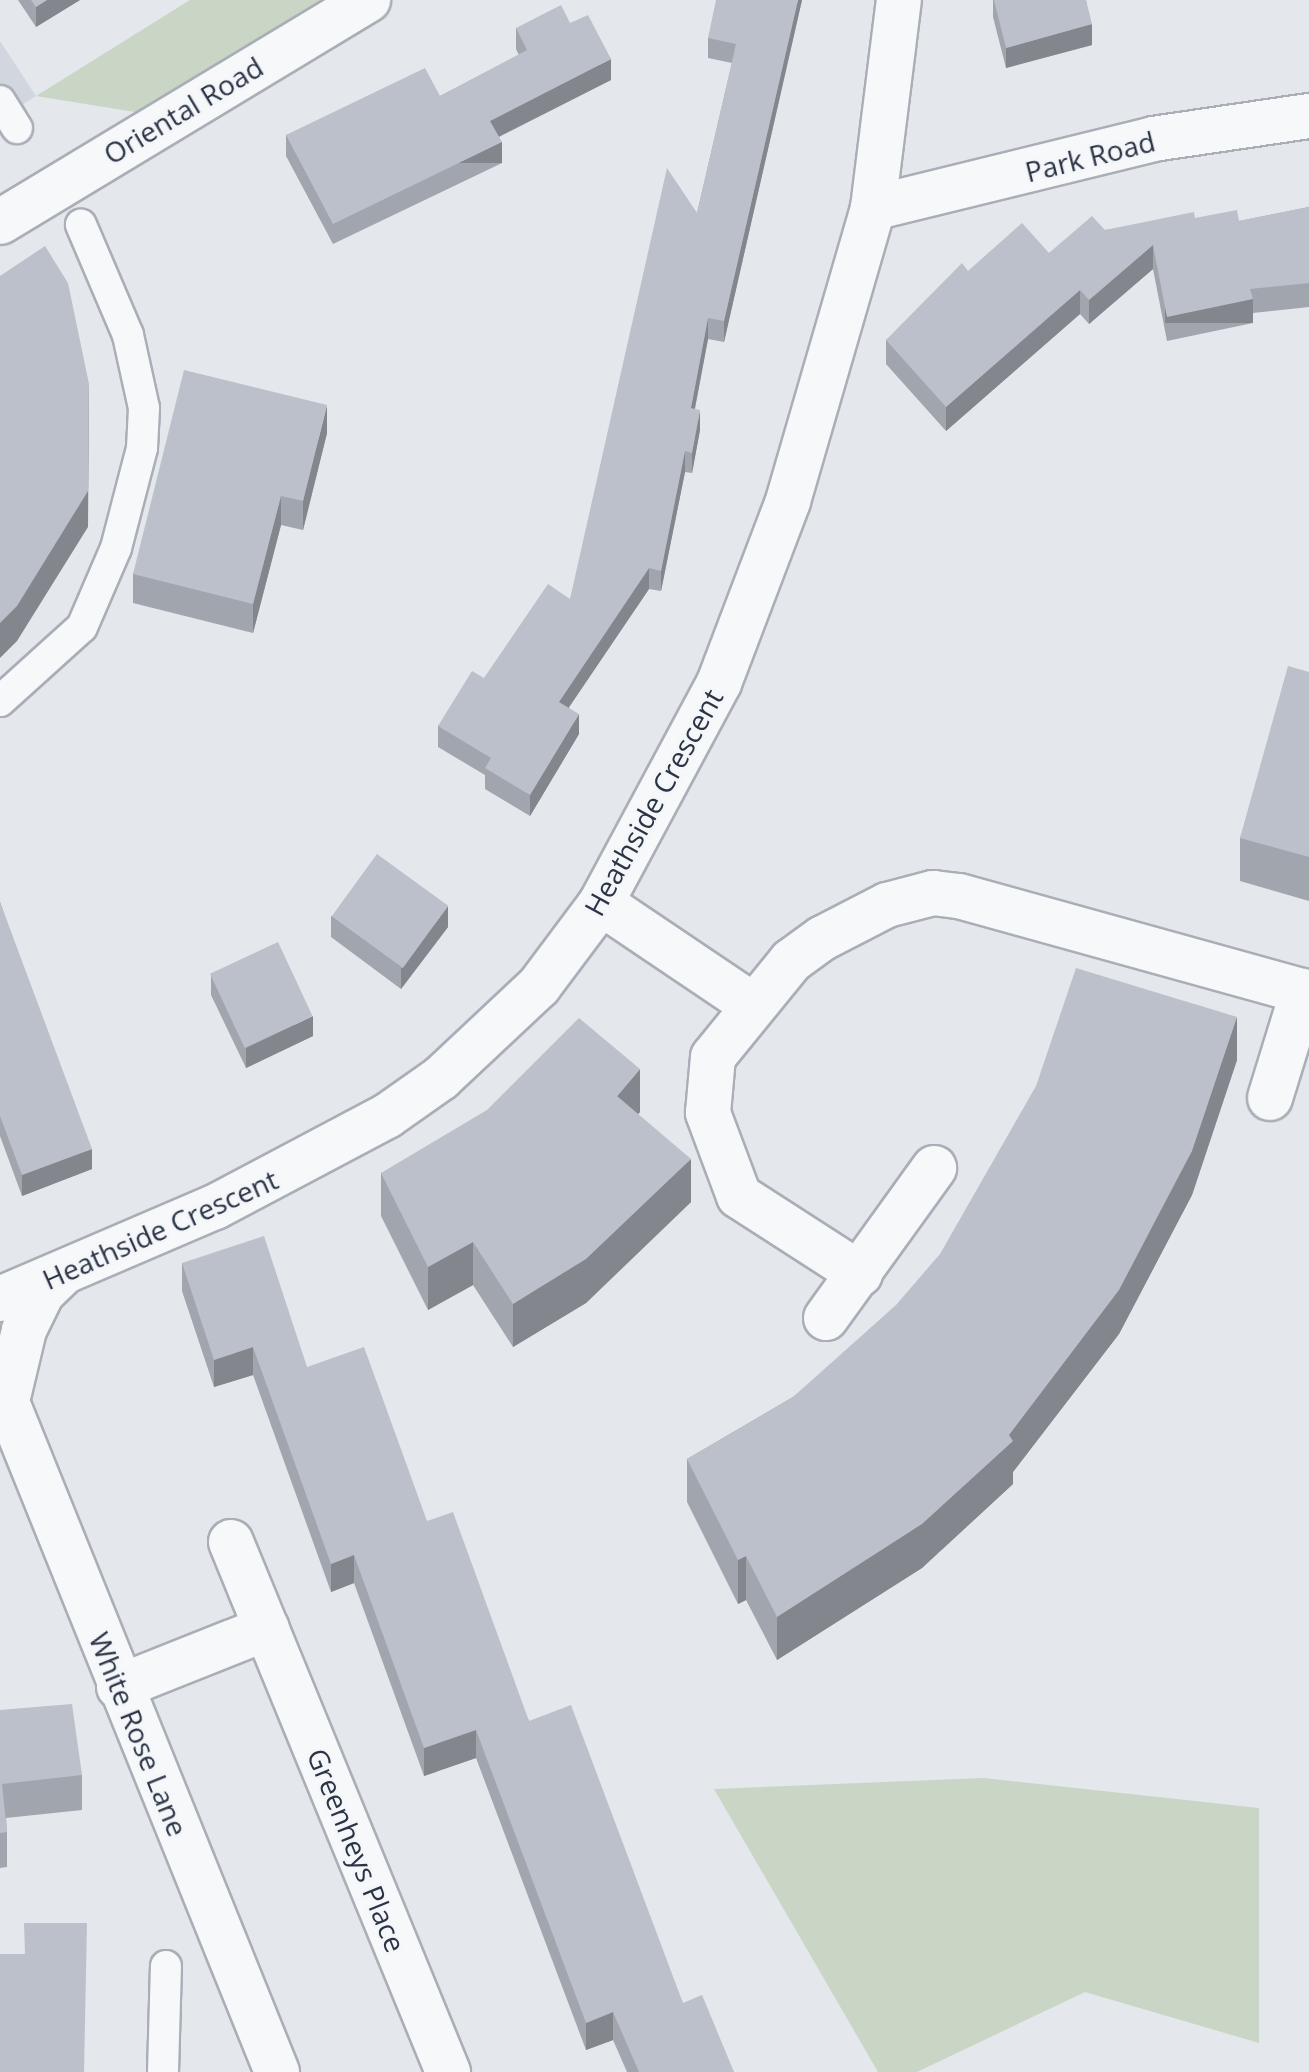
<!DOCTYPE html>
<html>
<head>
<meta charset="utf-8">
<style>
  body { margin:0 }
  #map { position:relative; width:1309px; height:2072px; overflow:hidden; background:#e4e7ec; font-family:"Open Sans",sans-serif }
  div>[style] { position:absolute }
  .built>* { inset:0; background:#d2d6de }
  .green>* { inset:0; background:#c9d6c5 }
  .roads { filter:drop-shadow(2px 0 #a9aeb7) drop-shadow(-2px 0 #a9aeb7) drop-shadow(0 2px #a9aeb7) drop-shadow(0 -2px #a9aeb7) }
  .service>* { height:30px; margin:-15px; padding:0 15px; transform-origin:15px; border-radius:15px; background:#f7f8fa }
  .minor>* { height:44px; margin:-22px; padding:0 22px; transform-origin:22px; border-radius:22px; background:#f7f8fa }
  .tertiary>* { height:44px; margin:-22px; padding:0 22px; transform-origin:22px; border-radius:22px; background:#f7f8fa }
  .wall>* { inset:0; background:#a1a5ae }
  .shaded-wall>* { inset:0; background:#83868d; transform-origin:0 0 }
  .building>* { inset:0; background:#bbc0ca; transform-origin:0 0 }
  span { translate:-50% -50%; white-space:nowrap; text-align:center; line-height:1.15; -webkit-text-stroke:6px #f4f6f9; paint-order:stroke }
  .street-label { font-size:28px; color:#2b3445 }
</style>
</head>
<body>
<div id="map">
  <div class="built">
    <i style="clip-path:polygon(0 41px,36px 96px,0 119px)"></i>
  </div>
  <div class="green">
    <i style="clip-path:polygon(190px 0,329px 0,141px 113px,36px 96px)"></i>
    <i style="clip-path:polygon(983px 1778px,1259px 1808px,1259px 2043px,1085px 1992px,917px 2072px,878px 2072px,714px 1789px)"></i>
  </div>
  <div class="roads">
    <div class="service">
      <i style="left:0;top:101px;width:32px;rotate:58deg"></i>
      <i style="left:0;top:701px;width:110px;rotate:-42.1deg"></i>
      <i style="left:82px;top:627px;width:86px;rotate:-66.7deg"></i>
      <i style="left:116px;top:548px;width:103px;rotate:-75.4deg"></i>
      <i style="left:142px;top:448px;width:40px;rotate:-87.1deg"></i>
      <i style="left:144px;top:408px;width:75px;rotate:-102.4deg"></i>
      <i style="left:128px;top:335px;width:120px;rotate:-113.1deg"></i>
      <i style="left:163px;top:2072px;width:106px;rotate:-88.4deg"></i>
    </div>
    <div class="minor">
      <i style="left:873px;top:208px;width:288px;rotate:-13.8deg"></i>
      <i style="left:1153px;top:139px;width:158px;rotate:-8.4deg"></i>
      <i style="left:601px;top:903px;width:182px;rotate:34deg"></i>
      <i style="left:1270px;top:1098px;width:112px;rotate:-72.9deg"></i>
      <i style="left:860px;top:1274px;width:144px;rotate:-147.2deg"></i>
      <i style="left:739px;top:1196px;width:89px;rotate:-110.5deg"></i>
      <i style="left:708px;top:1113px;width:56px;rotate:-84.9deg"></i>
      <i style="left:713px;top:1057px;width:124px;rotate:-50.9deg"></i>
      <i style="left:791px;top:961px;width:39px;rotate:-36deg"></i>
      <i style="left:823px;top:938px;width:72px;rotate:-27.3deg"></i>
      <i style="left:887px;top:905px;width:48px;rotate:-14.6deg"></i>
      <i style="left:933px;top:893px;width:26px;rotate:7deg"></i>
      <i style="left:959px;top:896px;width:363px;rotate:15.5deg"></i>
      <i style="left:826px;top:1318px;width:185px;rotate:-54.2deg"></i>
      <i style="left:0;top:1385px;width:741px;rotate:68.04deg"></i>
      <i style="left:9px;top:1393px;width:65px;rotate:-76.6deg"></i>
      <i style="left:24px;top:1330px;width:41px;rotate:-64.1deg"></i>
      <i style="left:42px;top:1293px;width:30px;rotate:-44deg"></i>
      <i style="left:231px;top:1542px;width:573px;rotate:67.73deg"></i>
      <i style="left:119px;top:1687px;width:159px;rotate:-21.7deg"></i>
    </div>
    <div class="tertiary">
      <i style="left:0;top:222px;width:430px;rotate:-31.1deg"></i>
      <i style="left:0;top:1299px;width:234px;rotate:-23.2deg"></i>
      <i style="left:215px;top:1207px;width:195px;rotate:-27.9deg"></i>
      <i style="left:387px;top:1116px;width:66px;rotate:-35.1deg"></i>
      <i style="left:441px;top:1078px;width:134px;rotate:-43.2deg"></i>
      <i style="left:539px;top:986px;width:104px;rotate:-53.2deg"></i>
      <i style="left:601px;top:903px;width:250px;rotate:-61.8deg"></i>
      <i style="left:719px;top:683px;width:195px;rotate:-69.2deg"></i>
      <i style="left:788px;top:501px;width:305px;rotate:-73.8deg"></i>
      <i style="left:873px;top:208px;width:210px;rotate:-82.9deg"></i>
    </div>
  </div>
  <div class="wall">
    <i style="clip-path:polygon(18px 0,80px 0,36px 27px)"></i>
    <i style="clip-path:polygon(802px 0,724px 342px,708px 339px,695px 409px,700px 430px,692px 473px,685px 472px,661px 591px,649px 589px,569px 707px,579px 734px,530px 816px,485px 789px,485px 775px,438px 747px,438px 726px,484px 678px,570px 599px,697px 213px,732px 63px,708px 58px,708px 38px)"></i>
    <i style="clip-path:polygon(993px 0,1086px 0,1092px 45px,1006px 68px,993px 17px)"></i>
    <i style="clip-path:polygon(570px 23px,611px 80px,499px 137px,502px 163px,333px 244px,286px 156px,286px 135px,440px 96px,519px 55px,516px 49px,516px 28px)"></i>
    <i style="clip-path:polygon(1309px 207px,1309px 307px,1253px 313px,1253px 323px,1167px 341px,1153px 269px,1089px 324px,1080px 314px,946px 431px,886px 364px,886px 340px,968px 271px,1049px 253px,1105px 230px,1195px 218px,1239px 221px)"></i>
    <i style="clip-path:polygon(327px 433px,303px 530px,281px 525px,253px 633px,133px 603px,133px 574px)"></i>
    <i style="clip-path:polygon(1309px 672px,1309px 901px,1240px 881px,1240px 838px)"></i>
    <i style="clip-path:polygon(0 902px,92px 1169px,22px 1196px,0 1136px)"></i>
    <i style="clip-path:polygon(331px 916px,448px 927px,401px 989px,331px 937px)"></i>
    <i style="clip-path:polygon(211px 975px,313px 1036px,246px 1068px,211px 995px)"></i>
    <i style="clip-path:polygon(1237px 1060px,1192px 1195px,1119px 1334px,1013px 1472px,1013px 1484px,922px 1568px,777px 1660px,746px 1600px,738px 1604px,687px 1502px,687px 1459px,793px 1397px)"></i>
    <i style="clip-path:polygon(640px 1112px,638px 1114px,691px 1202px,586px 1303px,513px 1347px,473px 1285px,428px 1310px,381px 1216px,381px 1173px)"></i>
    <i style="clip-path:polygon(182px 1263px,307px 1367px,427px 1521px,529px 1721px,683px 2003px,734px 2072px,627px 2072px,613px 2040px,586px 2050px,476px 1758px,424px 1776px,354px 1583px,331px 1592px,253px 1375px,214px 1387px,182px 1291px)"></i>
    <i style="clip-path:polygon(0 1710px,82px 1775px,82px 1810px,6px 1818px,7px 1832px,7px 1867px,0 1868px)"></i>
  </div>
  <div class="shaded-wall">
    <i style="clip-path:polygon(47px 0,80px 0,36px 27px,36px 7px)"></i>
    <i style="clip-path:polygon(798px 0,802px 0,724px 342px,724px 321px)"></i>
    <i style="clip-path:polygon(1092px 24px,1092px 45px,1006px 68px,1006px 48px)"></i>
    <i style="clip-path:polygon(611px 59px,611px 80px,490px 141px,490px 121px)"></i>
    <i style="left:502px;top:142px;width:21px;height:188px;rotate:90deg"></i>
    <i style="clip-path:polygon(1153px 245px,1153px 269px,1089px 324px,1089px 300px)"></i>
    <i style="clip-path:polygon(1080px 290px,1080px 314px,946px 431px,946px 407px)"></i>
    <i style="left:1253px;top:299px;width:24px;height:88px;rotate:90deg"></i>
    <i style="clip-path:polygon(708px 318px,708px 339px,691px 428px,691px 408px)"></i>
    <i style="clip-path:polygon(89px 384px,88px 527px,17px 641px,0 658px,0 623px)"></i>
    <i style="clip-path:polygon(327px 405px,327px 433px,303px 530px,303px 501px)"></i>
    <i style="clip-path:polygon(700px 410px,700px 430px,692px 473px,692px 453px)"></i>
    <i style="clip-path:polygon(685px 451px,685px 472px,661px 591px,661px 571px)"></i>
    <i style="clip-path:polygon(281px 496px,281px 525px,253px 633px,253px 604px)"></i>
    <i style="clip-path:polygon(649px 568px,649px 589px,559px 722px,559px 702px)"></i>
    <i style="clip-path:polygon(579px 714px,579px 734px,530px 816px,530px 795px)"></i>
    <i style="clip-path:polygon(448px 906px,448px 927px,401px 989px,401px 969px)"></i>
    <i style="clip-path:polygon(313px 1016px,313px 1036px,246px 1068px,246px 1048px)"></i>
    <i style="clip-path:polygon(1237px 1017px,1237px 1060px,1192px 1195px,1119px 1334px,1013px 1472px,1013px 1484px,922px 1568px,777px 1660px,777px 1617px,1009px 1435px)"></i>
    <i style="clip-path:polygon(640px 1069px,640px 1112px,617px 1139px,617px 1096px)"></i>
    <i style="clip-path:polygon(92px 1149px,92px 1169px,22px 1196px,22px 1175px)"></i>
    <i style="clip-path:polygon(691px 1159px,691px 1202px,586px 1303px,513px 1347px,513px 1304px)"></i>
    <i style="clip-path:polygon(473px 1242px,473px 1285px,428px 1310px,428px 1267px)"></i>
    <i style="clip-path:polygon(253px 1347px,253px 1375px,214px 1387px,214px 1360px)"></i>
    <i style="clip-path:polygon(354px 1555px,354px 1583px,331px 1592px,331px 1564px)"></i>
    <i style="clip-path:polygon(746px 1556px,746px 1600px,738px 1604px,738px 1560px)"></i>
    <i style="clip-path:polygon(476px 1730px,476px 1758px,424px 1776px,424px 1748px)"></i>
    <i style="clip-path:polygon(613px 2012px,613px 2040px,586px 2050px,586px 2023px)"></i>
  </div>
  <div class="building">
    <i style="clip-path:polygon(31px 0,47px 0,36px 7px)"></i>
    <i style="clip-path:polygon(716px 0,798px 0,724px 321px,708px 318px,691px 408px,700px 410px,692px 453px,685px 451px,661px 571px,649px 568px,559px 702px,579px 714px,530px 795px,485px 768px,491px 758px,438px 726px,472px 671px,484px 678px,548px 584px,570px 599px,667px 168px,697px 213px,736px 44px,708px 38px)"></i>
    <i style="clip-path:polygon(994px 0,1086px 0,1092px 24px,1006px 48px)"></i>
    <i style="clip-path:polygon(561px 5px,570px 23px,588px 15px,611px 59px,490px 121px,502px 142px,333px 224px,286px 135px,425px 68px,440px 96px,527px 50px,516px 28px)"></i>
    <i style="clip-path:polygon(1309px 207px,1309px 283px,1250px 289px,1253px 299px,1167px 317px,1153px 245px,1089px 300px,1080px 290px,946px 407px,886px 340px,962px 263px,968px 271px,1022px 223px,1049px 253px,1092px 216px,1105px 230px,1194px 212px,1195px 218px,1237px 210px,1239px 221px)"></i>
    <i style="clip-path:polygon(45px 246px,68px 283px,89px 384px,88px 491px,17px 606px,0 623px,0 276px)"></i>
    <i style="clip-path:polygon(184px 370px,327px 405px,303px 501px,281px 496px,253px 604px,133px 574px)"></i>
    <i style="clip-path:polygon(1288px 666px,1309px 672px,1309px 857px,1240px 838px)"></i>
    <i style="left:377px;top:854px;width:88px;height:77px;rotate:36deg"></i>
    <i style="clip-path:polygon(0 902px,92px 1149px,22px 1175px,0 1116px)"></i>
    <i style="left:278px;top:942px;width:82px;height:75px;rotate:65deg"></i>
    <i style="clip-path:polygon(1076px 968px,1237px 1017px,1192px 1151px,1119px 1290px,1009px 1435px,1013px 1441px,922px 1524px,777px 1617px,746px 1556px,738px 1560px,687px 1459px,793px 1397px,896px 1305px,940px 1254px,1036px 1086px)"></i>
    <i style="clip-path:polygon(579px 1018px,640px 1069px,617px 1096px,691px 1159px,586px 1259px,513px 1304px,473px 1242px,428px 1267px,381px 1173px,487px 1110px)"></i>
    <i style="clip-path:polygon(264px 1236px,307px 1367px,364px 1347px,427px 1521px,453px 1512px,529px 1721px,571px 1705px,683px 2003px,702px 1995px,734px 2072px,639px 2072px,613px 2012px,586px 2023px,476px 1730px,424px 1748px,354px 1555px,331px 1564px,253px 1347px,214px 1360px,182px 1263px)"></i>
    <i style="clip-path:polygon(72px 1704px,82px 1775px,2px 1784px,7px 1832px,0 1833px,0 1710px)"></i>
    <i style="clip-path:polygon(24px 1923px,87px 1923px,84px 2072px,0 2072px,0 1954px,25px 1954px)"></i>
  </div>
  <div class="street-label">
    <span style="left:183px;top:110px;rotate:-31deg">Oriental Road</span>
    <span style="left:1090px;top:156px;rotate:-14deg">Park Road</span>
    <span style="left:653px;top:802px;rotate:-61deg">Heathside Crescent</span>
    <span style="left:160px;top:1229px;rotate:-24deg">Heathside Crescent</span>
    <span style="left:139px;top:1734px;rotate:68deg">White Rose Lane</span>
    <span style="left:357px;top:1850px;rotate:68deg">Greenheys Place</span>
  </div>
</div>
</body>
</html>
